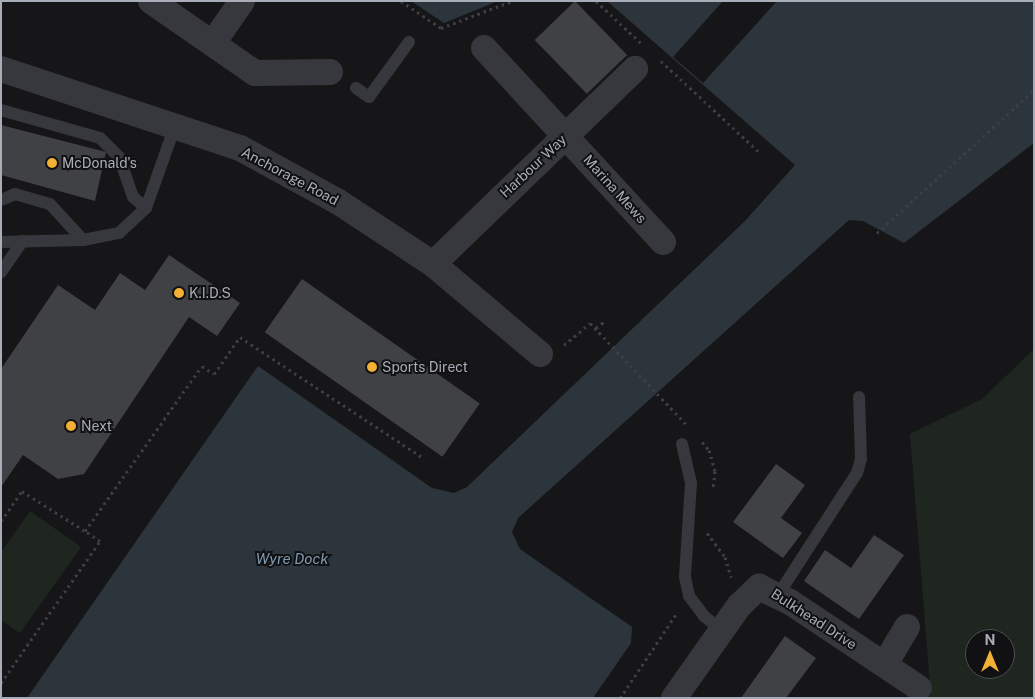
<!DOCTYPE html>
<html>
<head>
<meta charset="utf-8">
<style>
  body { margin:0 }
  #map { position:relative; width:1035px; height:699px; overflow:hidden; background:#161618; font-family:"Public Sans",sans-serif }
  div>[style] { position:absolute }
  .green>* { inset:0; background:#1e261f }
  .water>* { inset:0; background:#2c353c }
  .pier>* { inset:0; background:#161618 }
  .building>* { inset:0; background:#404145; transform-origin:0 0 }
  .path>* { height:3px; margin-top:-1.5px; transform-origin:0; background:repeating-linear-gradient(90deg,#3d3f44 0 2.5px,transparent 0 6.5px) }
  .lane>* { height:12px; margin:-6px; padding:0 6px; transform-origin:6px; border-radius:6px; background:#37383d }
  .street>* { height:26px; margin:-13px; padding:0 13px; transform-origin:13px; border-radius:13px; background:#37383d }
  .dots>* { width:14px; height:14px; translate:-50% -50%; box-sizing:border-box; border:2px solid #111113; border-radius:50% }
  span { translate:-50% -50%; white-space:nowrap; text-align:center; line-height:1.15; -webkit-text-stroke:4px #111113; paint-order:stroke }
  .poi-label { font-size:14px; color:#a8adb8 }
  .left { translate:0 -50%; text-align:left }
  .street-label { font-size:14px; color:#a8adb8 }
  .water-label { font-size:15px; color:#7f9bb3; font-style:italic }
  .frame { position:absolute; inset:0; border:2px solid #a8adb8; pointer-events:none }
  .north { position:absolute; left:965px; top:629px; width:50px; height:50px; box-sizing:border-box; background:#111113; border:1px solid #4d4f55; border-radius:50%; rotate:0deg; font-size:14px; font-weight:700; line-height:20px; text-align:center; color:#a8adb8 }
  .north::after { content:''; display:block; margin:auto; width:18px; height:22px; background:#f2b134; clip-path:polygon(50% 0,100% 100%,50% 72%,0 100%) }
</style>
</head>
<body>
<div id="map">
  <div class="green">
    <i style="clip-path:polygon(evenodd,1034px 349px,1034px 698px,931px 698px,910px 434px,982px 399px,1034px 349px,975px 639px,1005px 639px,1005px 669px,975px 669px,975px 639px)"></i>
    <i style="clip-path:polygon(30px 511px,81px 547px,20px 633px,1px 620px,1px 552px)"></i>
  </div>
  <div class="water">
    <i style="clip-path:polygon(411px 1px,498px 1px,444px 23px)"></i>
    <i style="clip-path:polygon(607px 1px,1034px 1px,1034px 143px,904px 243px,863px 221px,849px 220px,518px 518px,512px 532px,520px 549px,632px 627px,631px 643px,593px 698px,27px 698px,258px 366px,432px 488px,454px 493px,467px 487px,745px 221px,795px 165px)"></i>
  </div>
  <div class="pier">
    <i style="clip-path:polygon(723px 1px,777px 1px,703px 83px,673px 57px)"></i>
  </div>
  <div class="building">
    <i style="left:575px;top:1px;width:75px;height:56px;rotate:46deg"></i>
    <i style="clip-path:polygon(1px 125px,106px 152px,95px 201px,1px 175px)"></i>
    <i style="clip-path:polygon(169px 255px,240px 303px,217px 336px,189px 317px,84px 474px,58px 479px,23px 455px,1px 487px,1px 369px,58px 285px,95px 310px,120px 273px,145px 290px)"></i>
    <i style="left:302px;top:279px;width:217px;height:65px;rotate:35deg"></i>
    <i style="clip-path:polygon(776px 464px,805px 485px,781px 518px,802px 533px,783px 558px,733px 522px)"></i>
    <i style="clip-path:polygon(874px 535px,904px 555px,859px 619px,804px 581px,825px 550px,851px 568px)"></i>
    <i style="clip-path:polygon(785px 636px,816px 658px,786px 698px,741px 698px)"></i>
  </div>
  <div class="path">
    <i style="left:401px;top:1px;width:48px;rotate:34deg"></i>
    <i style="left:441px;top:28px;width:76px;rotate:-20.8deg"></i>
    <i style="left:596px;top:1px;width:62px;rotate:43deg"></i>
    <i style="left:661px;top:61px;width:134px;rotate:42.9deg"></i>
    <i style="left:877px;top:233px;width:212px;rotate:-42.3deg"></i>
    <i style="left:596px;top:328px;width:11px;rotate:-38deg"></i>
    <i style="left:564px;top:345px;width:34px;rotate:-40deg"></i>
    <i style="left:590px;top:323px;width:139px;rotate:46.5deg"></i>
    <i style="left:702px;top:442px;width:11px;rotate:49deg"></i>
    <i style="left:709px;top:450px;width:22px;rotate:74deg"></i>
    <i style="left:715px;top:471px;width:19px;rotate:96deg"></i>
    <i style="left:1px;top:521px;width:37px;rotate:-55deg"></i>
    <i style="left:22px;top:491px;width:75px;rotate:32.4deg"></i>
    <i style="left:85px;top:531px;width:202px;rotate:-54.7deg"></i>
    <i style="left:202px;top:366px;width:14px;rotate:34deg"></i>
    <i style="left:214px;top:374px;width:45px;rotate:-54.9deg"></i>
    <i style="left:240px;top:337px;width:218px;rotate:33.4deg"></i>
    <i style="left:707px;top:533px;width:30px;rotate:53deg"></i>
    <i style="left:725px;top:557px;width:21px;rotate:73deg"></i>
    <i style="left:1px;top:683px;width:173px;rotate:-55.1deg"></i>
    <i style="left:100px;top:541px;width:18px;rotate:-146deg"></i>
    <i style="left:620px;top:698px;width:102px;rotate:-56.2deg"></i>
  </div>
  <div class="lane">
    <i style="left:356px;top:88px;width:16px;rotate:35deg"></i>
    <i style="left:369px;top:97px;width:68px;rotate:-54deg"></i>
    <i style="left:1px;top:110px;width:103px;rotate:15.8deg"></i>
    <i style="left:100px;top:138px;width:27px;rotate:45deg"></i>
    <i style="left:119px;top:157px;width:42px;rotate:70.7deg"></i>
    <i style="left:133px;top:197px;width:17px;rotate:40deg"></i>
    <i style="left:1px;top:200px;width:15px;rotate:-23deg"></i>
    <i style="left:15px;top:194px;width:36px;rotate:16deg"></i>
    <i style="left:50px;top:204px;width:49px;rotate:47.5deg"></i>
    <i style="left:1px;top:242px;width:82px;rotate:-1.4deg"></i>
    <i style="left:83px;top:240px;width:37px;rotate:-11deg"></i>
    <i style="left:119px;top:233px;width:37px;rotate:-43deg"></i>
    <i style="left:146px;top:208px;width:87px;rotate:-70.5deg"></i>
    <i style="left:1px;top:272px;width:38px;rotate:-55deg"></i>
    <i style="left:682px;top:444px;width:40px;rotate:77deg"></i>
    <i style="left:691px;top:483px;width:94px;rotate:93.7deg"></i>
    <i style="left:685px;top:577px;width:19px;rotate:78deg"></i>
    <i style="left:689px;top:596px;width:25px;rotate:53deg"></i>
    <i style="left:704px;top:616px;width:22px;rotate:39deg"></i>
    <i style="left:778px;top:595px;width:145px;rotate:-57.1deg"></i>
    <i style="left:857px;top:473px;width:15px;rotate:-74deg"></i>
    <i style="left:861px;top:459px;width:62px;rotate:-91.8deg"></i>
  </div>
  <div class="street">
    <i style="left:151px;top:1px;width:126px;rotate:34.7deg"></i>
    <i style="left:255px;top:73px;width:75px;rotate:-0.8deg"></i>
    <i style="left:213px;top:43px;width:51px;rotate:-55.4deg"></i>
    <i style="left:484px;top:48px;width:264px;rotate:47.3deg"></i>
    <i style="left:1px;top:69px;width:252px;rotate:18.3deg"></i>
    <i style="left:240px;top:148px;width:111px;rotate:28.7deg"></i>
    <i style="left:337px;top:201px;width:115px;rotate:33.3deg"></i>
    <i style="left:433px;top:264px;width:140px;rotate:40.1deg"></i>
    <i style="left:433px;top:264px;width:281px;rotate:-44deg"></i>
    <i style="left:885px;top:664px;width:43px;rotate:-59.3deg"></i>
    <i style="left:674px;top:698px;width:113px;rotate:-54.8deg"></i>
    <i style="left:739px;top:606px;width:28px;rotate:-44deg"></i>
    <i style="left:759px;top:587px;width:34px;rotate:26deg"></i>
    <i style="left:790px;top:602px;width:155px;rotate:33.7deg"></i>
  </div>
  <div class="dots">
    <i style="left:52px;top:163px;background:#f2b134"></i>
    <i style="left:179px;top:293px;background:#f2b134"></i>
    <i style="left:372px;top:367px;background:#f2b134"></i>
    <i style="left:71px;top:426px;background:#f2b134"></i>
  </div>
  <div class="poi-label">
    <span class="left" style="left:62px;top:163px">McDonald's</span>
    <span class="left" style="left:189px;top:293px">K.I.D.S</span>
    <span class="left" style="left:382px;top:367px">Sports Direct</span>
    <span class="left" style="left:81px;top:426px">Next</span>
  </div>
  <div class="street-label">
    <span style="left:533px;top:166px;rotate:-43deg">Harbour Way</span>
    <span style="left:290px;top:176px;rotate:28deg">Anchorage Road</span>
    <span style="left:615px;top:189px;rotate:48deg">Marina Mews</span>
    <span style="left:814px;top:619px;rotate:33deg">Bulkhead Drive</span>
  </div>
  <div class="water-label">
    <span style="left:292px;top:559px">Wyre Dock</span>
  </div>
  <div class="frame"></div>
  <div class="north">N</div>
</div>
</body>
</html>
